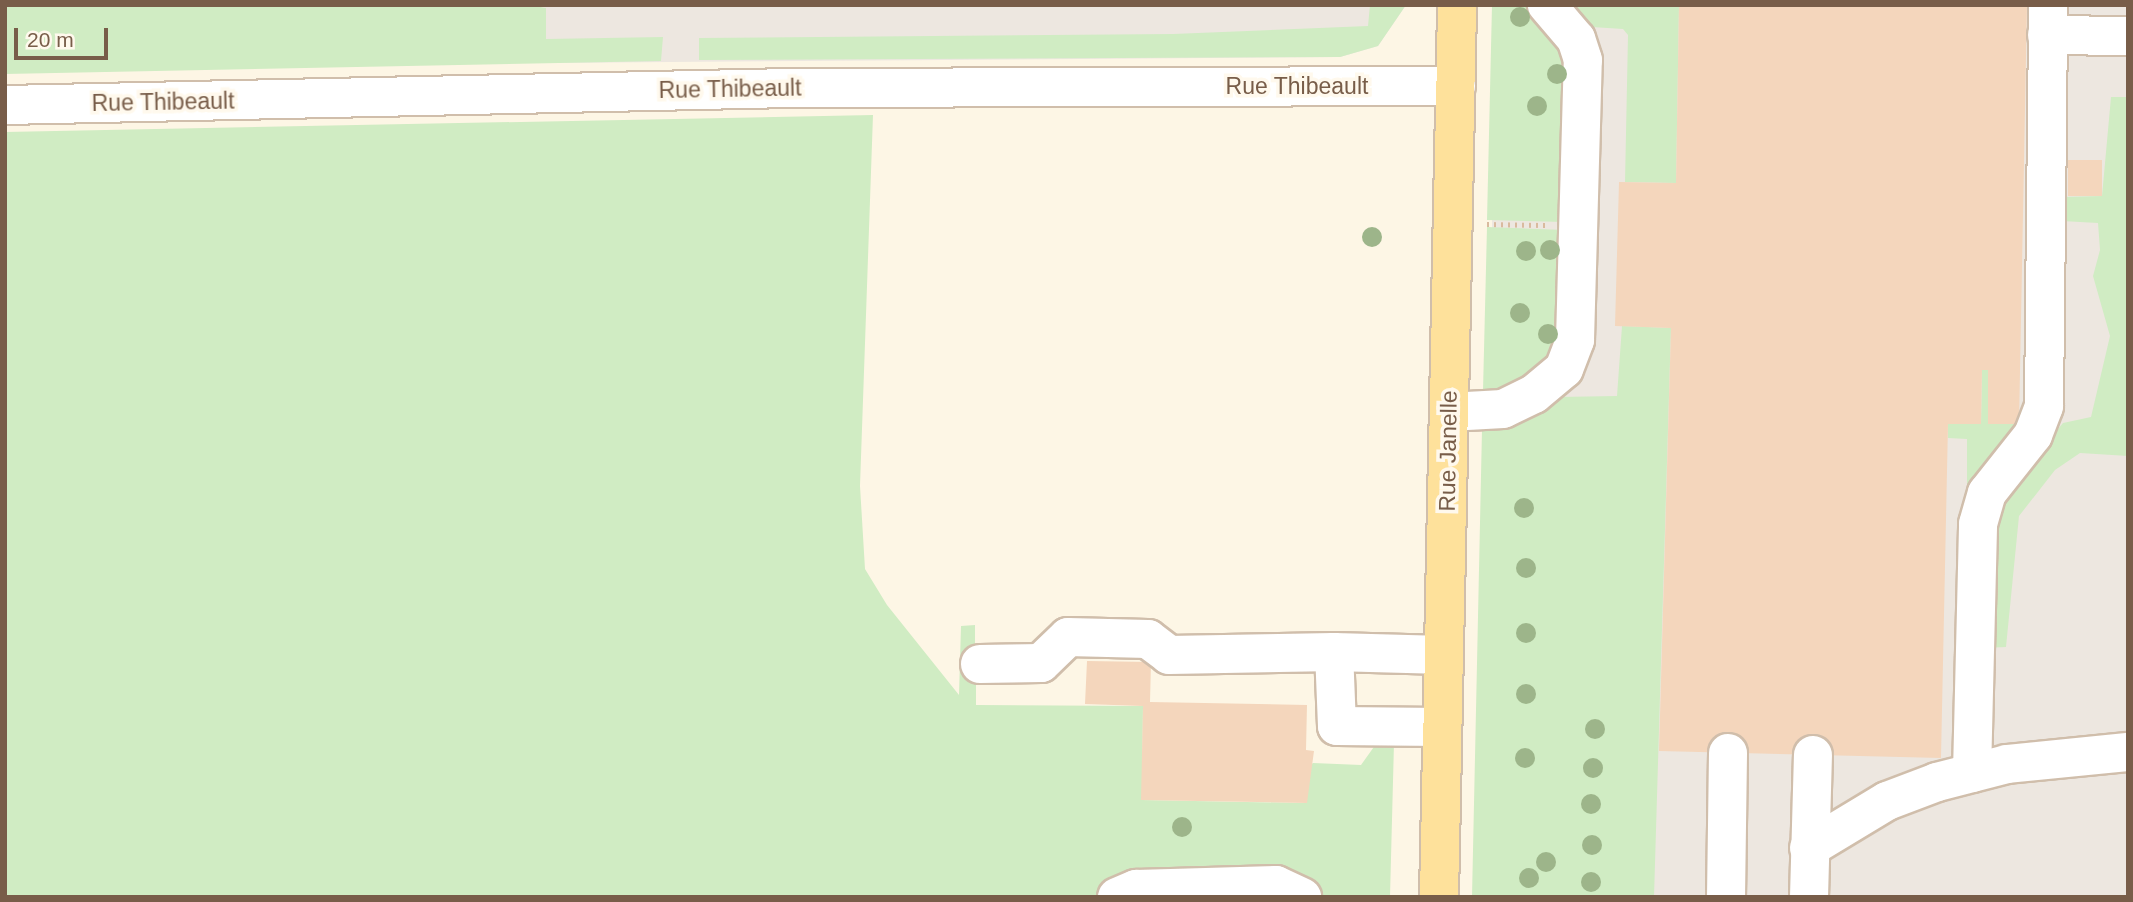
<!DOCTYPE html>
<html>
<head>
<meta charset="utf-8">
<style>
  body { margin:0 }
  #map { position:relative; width:2133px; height:902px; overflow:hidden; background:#fdf6e5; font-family:Helvetica,sans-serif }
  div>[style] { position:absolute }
  .industrial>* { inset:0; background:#ede7e0; transform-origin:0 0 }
  .green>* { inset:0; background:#d0ecc3 }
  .building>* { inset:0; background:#f4d6bc; transform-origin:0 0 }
  .path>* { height:4.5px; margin-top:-2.25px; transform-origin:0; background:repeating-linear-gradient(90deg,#d9ba9e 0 2px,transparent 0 7px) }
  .roads { filter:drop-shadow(2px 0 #d0beab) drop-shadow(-2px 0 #d0beab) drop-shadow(0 2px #d0beab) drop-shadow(0 -2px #d0beab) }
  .minor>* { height:38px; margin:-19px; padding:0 19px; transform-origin:19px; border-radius:19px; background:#fff }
  .major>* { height:38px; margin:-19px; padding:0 19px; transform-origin:19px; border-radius:19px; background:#fee19b }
  .trees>* { width:20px; height:20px; margin:-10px; border-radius:50%; background:#9db58a }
  span { translate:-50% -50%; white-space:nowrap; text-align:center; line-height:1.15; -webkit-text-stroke:7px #fff9ed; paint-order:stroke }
  .street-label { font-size:23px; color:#785d49 }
  .frame { position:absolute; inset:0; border:7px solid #785d49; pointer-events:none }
  .scale { position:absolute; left:14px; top:28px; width:94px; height:32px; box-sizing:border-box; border:4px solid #785d49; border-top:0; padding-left:9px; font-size:21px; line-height:24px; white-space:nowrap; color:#785d49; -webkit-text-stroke:5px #fff9ed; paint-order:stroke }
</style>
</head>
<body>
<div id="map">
  <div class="industrial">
    <i style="clip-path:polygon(530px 5px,1406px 5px,1378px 46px,1340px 57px,546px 63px,546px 8px)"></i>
    <i style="left:1492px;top:5px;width:636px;height:892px"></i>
  </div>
  <div class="green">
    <i style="clip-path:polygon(5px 5px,530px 5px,546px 8px,546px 39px,663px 37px,661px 61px,5px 74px)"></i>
    <i style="clip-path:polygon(1370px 5px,1406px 5px,1378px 46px,1340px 57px,699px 60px,699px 38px,1173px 34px,1368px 26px)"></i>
    <i style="clip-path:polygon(1492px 5px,1531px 5px,1553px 32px,1568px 65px,1564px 222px,1487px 220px)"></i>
    <i style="clip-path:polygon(1569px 5px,1679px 5px,1676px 183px,1625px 182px,1628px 35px,1623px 29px,1592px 27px)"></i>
    <i style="clip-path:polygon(2111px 97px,2128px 97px,2128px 456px,2080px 453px,2055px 470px,2019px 516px,2006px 647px,1983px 648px,1991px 526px,2005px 492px,2063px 423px,2091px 417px,2110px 336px,2093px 276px,2100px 250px,2098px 223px,2062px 221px,2062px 197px,2102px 196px)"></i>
    <i style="clip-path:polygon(873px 115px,860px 486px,865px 569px,887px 605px,959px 695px,961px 626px,975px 625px,975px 646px,967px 647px,967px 678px,976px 680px,976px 705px,1143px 706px,1142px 800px,1306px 803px,1308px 767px,1313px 763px,1361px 765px,1376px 744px,1394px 743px,1390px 897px,1318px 897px,1300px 873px,1265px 871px,1122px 874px,1102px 897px,5px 897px,5px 132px)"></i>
    <i style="clip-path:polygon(1487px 227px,1565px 230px,1561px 339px,1545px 368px,1497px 391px,1483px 391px)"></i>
    <i style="clip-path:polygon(1622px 326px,1671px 328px,1654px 897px,1472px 897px,1482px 429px,1558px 397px,1617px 396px)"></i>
    <i style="clip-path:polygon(1982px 370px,1988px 370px,1988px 424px,2019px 424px,1967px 488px,1967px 439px,1948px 438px,1948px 424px,1981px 424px)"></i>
  </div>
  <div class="building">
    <i style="clip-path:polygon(1679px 5px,2027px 5px,2019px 424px,1988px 424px,1988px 370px,1982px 370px,1981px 424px,1948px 424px,1941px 758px,1659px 751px,1671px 328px,1615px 326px,1619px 182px,1676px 183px)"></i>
    <i style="left:2068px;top:160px;width:34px;height:36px"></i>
    <i style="clip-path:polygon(1087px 661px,1151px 662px,1150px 702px,1307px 705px,1306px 750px,1314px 751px,1307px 803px,1141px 800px,1143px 706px,1085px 704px)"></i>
  </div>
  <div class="path">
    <i style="left:1487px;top:224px;width:59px;rotate:1deg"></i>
  </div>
  <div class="roads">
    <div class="minor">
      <i style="left:2047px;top:35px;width:81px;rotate:0.7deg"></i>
      <i style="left:5px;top:105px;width:783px;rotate:-1.24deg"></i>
      <i style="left:788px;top:88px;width:668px;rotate:-0.17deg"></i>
      <i style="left:1449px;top:412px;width:54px;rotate:-3.2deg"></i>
      <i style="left:1503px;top:409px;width:34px;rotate:-26deg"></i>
      <i style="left:1534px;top:394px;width:39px;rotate:-40deg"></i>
      <i style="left:1564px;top:369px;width:31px;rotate:-69deg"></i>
      <i style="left:1575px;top:340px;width:280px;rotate:-88.4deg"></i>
      <i style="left:1583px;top:60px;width:22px;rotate:-108deg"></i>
      <i style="left:1576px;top:39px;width:45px;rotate:-130.5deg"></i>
      <i style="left:980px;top:664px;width:61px;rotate:-0.9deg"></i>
      <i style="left:1041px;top:663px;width:37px;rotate:-44deg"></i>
      <i style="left:1068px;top:637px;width:80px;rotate:1.4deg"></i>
      <i style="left:1148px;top:639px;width:26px;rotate:37deg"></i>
      <i style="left:1169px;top:655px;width:165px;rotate:-1deg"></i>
      <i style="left:1442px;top:727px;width:105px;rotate:-179.5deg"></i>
      <i style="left:1337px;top:726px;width:74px;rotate:-92.3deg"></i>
      <i style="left:1334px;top:652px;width:110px;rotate:1.6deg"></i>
      <i style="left:1972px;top:773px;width:249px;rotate:-88.6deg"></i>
      <i style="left:1978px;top:524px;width:32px;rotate:-74deg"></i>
      <i style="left:1987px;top:493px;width:74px;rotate:-51.6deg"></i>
      <i style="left:2033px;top:435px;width:31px;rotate:-69deg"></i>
      <i style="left:2044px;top:406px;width:401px;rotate:-89.4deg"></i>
      <i style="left:1809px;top:848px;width:91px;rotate:-31.1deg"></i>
      <i style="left:1887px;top:801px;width:53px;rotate:-20.8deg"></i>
      <i style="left:1937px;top:782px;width:72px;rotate:-14.4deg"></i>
      <i style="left:2007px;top:764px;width:122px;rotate:-5.7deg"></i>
      <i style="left:1117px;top:897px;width:21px;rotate:-23deg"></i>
      <i style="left:1136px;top:889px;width:140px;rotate:-1.6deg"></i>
      <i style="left:1276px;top:885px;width:29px;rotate:25deg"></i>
      <i style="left:1726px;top:897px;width:144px;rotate:-89.2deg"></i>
      <i style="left:1809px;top:897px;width:142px;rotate:-88.4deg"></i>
    </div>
    <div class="major">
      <i style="left:1439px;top:897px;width:892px;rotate:-88.84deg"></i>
    </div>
  </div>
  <div class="trees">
    <i style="left:1520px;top:17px"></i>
    <i style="left:1557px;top:74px"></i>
    <i style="left:1537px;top:106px"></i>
    <i style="left:1372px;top:237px"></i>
    <i style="left:1550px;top:250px"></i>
    <i style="left:1526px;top:251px"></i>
    <i style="left:1520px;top:313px"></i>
    <i style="left:1548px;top:334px"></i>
    <i style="left:1524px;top:508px"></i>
    <i style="left:1526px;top:568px"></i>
    <i style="left:1526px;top:633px"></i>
    <i style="left:1526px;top:694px"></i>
    <i style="left:1595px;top:729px"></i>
    <i style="left:1525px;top:758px"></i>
    <i style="left:1593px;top:768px"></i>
    <i style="left:1591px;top:804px"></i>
    <i style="left:1182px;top:827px"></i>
    <i style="left:1592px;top:845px"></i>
    <i style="left:1546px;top:862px"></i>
    <i style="left:1529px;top:878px"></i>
    <i style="left:1591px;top:882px"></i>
  </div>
  <div class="street-label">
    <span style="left:1297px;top:86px">Rue Thibeault</span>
    <span style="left:730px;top:89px;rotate:-1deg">Rue Thibeault</span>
    <span style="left:163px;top:102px;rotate:-1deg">Rue Thibeault</span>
    <span style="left:1448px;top:451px;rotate:-89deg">Rue Janelle</span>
  </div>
  <div class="frame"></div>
  <div class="scale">20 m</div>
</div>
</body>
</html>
